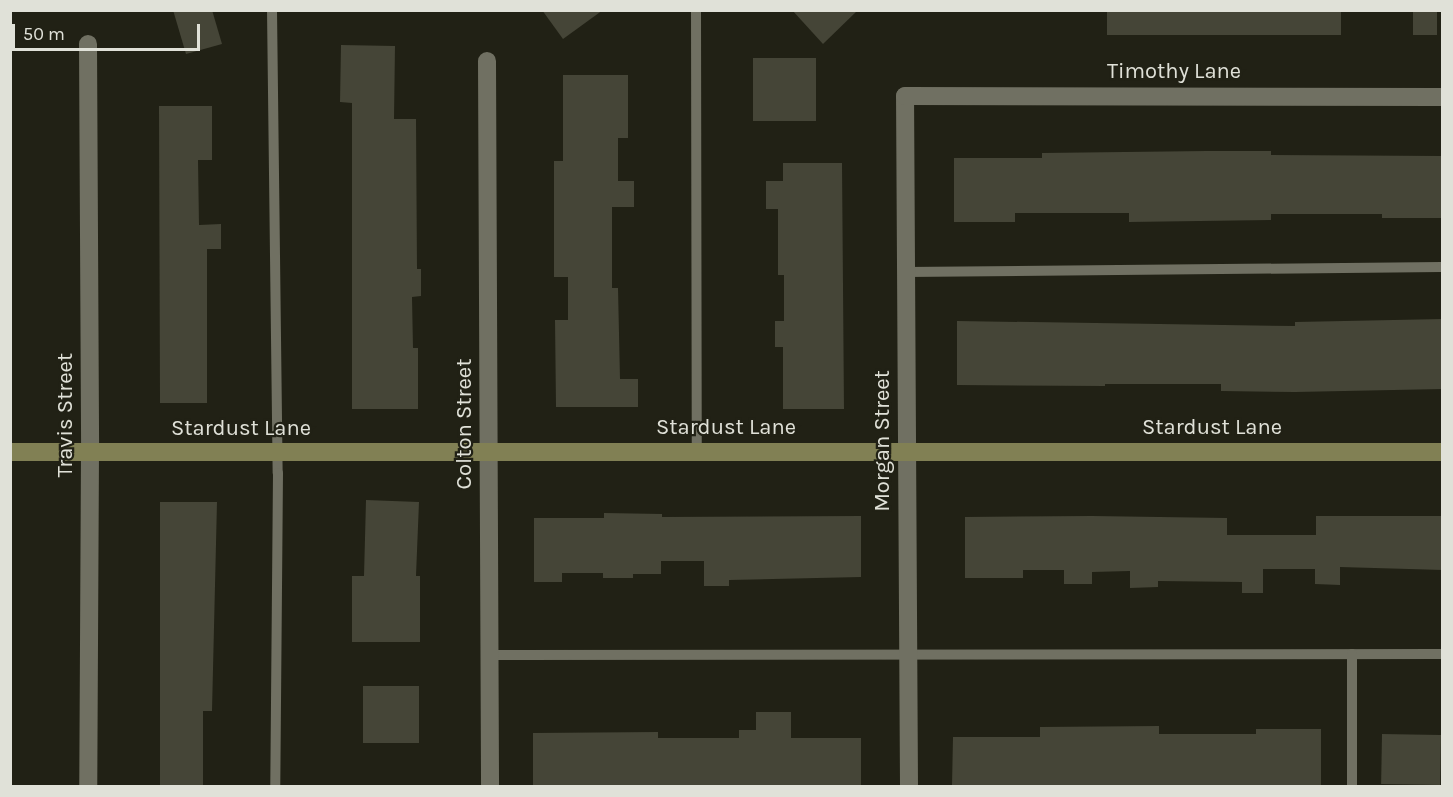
<!DOCTYPE html>
<html>
<head>
<meta charset="utf-8">
<style>
  body { margin:0 }
  #map { position:relative; width:1453px; height:797px; overflow:hidden; background:#212115; font-family:Karla,sans-serif }
  div>[style] { position:absolute }
  .building>* { inset:0; background:#454537; transform-origin:0 0 }
  .lane>* { height:10px; margin:-5px; padding:0 5px; transform-origin:5px; border-radius:5px; background:#707062 }
  .street>* { height:18px; margin:-9px; padding:0 9px; transform-origin:9px; border-radius:9px; background:#707062 }
  .secondary>* { height:18px; margin:-9px; padding:0 9px; transform-origin:9px; border-radius:9px; background:#818054 }
  span { translate:-50% -50%; white-space:nowrap; text-align:center; line-height:1.15; -webkit-text-stroke:4.5px #212115; paint-order:stroke }
  .street-label { font-size:22px; color:#e0e1d8 }
  .frame { position:absolute; inset:0; border:12px solid #e0e1d8; pointer-events:none }
  .scale { position:absolute; left:12px; top:24px; width:188px; height:27px; box-sizing:border-box; border:3px solid #e0e1d8; border-top:0; padding-left:8px; font-size:18px; line-height:21px; white-space:nowrap; color:#e0e1d8; -webkit-text-stroke:4px #212115; paint-order:stroke }
</style>
</head>
<body>
<div id="map">
  <div class="building">
    <i style="clip-path:polygon(173px 10px,212px 10px,222px 44px,186px 54px)"></i>
    <i style="clip-path:polygon(542px 10px,603px 10px,563px 39px)"></i>
    <i style="clip-path:polygon(792px 10px,858px 10px,823px 44px)"></i>
    <i style="left:1107px;top:10px;width:234px;height:25px"></i>
    <i style="left:1413px;top:10px;width:24px;height:25px"></i>
    <i style="clip-path:polygon(341px 45px,395px 46px,394px 119px,416px 119px,417px 269px,421px 269px,421px 296px,412px 297px,413px 348px,418px 348px,418px 409px,352px 409px,352px 103px,340px 102px)"></i>
    <i style="left:753px;top:58px;width:63px;height:63px"></i>
    <i style="clip-path:polygon(563px 75px,628px 75px,628px 138px,618px 138px,618px 181px,634px 181px,634px 207px,612px 207px,612px 288px,618px 288px,620px 379px,638px 379px,638px 407px,556px 407px,555px 320px,568px 320px,568px 277px,554px 277px,554px 161px,563px 161px)"></i>
    <i style="clip-path:polygon(159px 106px,212px 106px,212px 160px,198px 160px,199px 225px,221px 224px,221px 249px,207px 249px,207px 403px,160px 403px)"></i>
    <i style="clip-path:polygon(1207px 151px,1271px 151px,1271px 155px,1443px 156px,1443px 218px,1382px 218px,1382px 214px,1271px 214px,1271px 220px,1129px 222px,1129px 213px,1015px 213px,1015px 222px,954px 222px,954px 158px,1042px 158px,1042px 153px)"></i>
    <i style="clip-path:polygon(783px 163px,842px 163px,844px 409px,783px 409px,783px 347px,775px 347px,775px 321px,784px 321px,784px 275px,778px 275px,778px 209px,766px 209px,766px 181px,783px 181px)"></i>
    <i style="clip-path:polygon(1443px 319px,1443px 389px,1295px 392px,1221px 391px,1221px 384px,1105px 384px,1105px 386px,957px 385px,957px 321px,1295px 326px,1295px 322px)"></i>
    <i style="clip-path:polygon(366px 500px,419px 502px,416px 576px,420px 576px,420px 642px,352px 642px,352px 576px,364px 576px)"></i>
    <i style="clip-path:polygon(160px 502px,217px 502px,212px 711px,203px 711px,203px 786px,160px 786px)"></i>
    <i style="clip-path:polygon(604px 513px,662px 514px,662px 517px,861px 516px,861px 577px,729px 580px,729px 586px,704px 586px,704px 561px,661px 561px,661px 574px,633px 574px,633px 578px,603px 578px,603px 573px,562px 573px,562px 582px,534px 582px,534px 518px,604px 518px)"></i>
    <i style="clip-path:polygon(1092px 516px,1227px 518px,1227px 535px,1316px 535px,1316px 516px,1443px 516px,1443px 570px,1340px 567px,1340px 585px,1315px 584px,1315px 569px,1263px 569px,1263px 593px,1242px 593px,1242px 582px,1158px 581px,1158px 587px,1130px 588px,1130px 571px,1092px 572px,1092px 584px,1064px 584px,1064px 570px,1023px 570px,1023px 578px,965px 578px,965px 517px)"></i>
    <i style="left:363px;top:686px;width:56px;height:57px"></i>
    <i style="clip-path:polygon(756px 712px,791px 712px,791px 738px,861px 738px,861px 786px,533px 786px,533px 733px,658px 732px,658px 738px,739px 738px,739px 730px,756px 730px)"></i>
    <i style="clip-path:polygon(1159px 726px,1159px 734px,1256px 734px,1256px 729px,1321px 729px,1321px 786px,952px 786px,953px 737px,1040px 737px,1040px 727px)"></i>
    <i style="left:1382px;top:734px;width:59px;height:50px;rotate:1deg"></i>
  </div>
  <div class="lane">
    <i style="left:272px;top:10px;width:463px;rotate:89.3deg"></i>
    <i style="left:278px;top:473px;width:313px;rotate:90.5deg"></i>
    <i style="left:696px;top:10px;width:442px;rotate:89.9deg"></i>
    <i style="left:906px;top:272px;width:536px;rotate:-0.53deg"></i>
    <i style="left:490px;top:655px;width:952px;rotate:-0.06deg"></i>
    <i style="left:1352px;top:786px;width:132px;rotate:-90deg"></i>
  </div>
  <div class="street">
    <i style="left:88px;top:44px;width:409px;rotate:89.7deg"></i>
    <i style="left:90px;top:453px;width:333px;rotate:90.3deg"></i>
    <i style="left:487px;top:61px;width:725px;rotate:89.76deg"></i>
    <i style="left:909px;top:786px;width:690px;rotate:-90.33deg"></i>
    <i style="left:905px;top:96px;width:537px;rotate:0.11deg"></i>
  </div>
  <div class="secondary">
    <i style="left:10px;top:452px;width:1432px"></i>
  </div>
  <div class="street-label">
    <span style="left:1174px;top:72px">Timothy Lane</span>
    <span style="left:66px;top:415px;rotate:-90deg">Travis Street</span>
    <span style="left:465px;top:424px;rotate:-90deg">Colton Street</span>
    <span style="left:726px;top:428px">Stardust Lane</span>
    <span style="left:1212px;top:428px">Stardust Lane</span>
    <span style="left:241px;top:429px">Stardust Lane</span>
    <span style="left:883px;top:441px;rotate:-90deg">Morgan Street</span>
  </div>
  <div class="frame"></div>
  <div class="scale">50 m</div>
</div>
</body>
</html>
